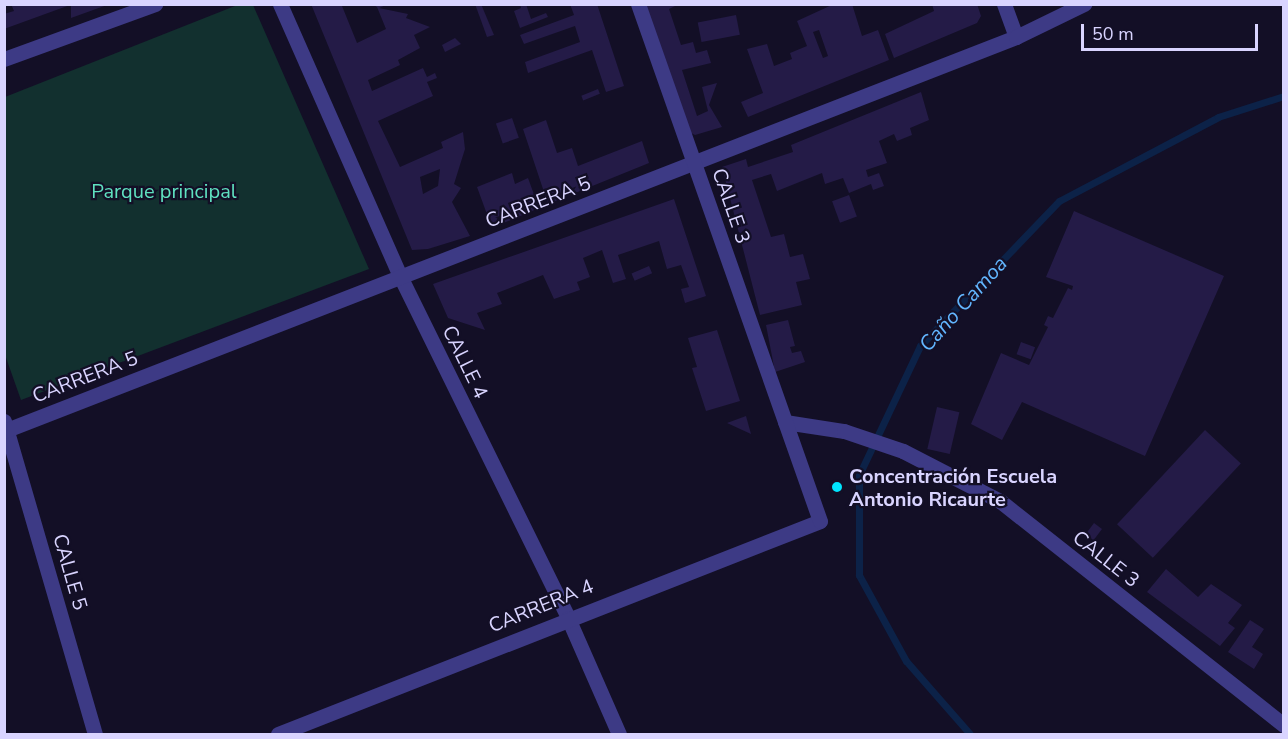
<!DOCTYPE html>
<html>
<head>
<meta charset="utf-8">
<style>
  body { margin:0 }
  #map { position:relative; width:1288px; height:739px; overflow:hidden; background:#130f26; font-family:"Nunito Sans",sans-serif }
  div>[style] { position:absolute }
  .green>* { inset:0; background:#12302f }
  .stream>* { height:7px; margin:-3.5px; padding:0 3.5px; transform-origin:3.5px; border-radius:3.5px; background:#0c2248 }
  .building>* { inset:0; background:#241b47; transform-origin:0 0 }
  .minor>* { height:15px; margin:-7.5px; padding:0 7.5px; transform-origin:7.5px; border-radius:7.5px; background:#3d3a85 }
  .dots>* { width:16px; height:16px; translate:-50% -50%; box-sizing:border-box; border:3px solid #130f26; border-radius:50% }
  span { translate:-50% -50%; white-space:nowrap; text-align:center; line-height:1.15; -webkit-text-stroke:4.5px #130f26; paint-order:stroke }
  .park-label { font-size:20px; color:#5fe0c0 }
  .street-label { font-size:20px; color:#d9d4ff }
  .poi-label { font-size:20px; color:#d9d4ff; font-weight:700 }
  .left { translate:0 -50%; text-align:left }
  .water-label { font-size:21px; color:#62b6ff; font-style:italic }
  .frame { position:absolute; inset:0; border:6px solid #d9d4ff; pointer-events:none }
  .scale { position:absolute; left:1081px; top:24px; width:177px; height:27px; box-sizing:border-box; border:3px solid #d9d4ff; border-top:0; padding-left:8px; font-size:18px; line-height:21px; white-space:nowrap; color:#d9d4ff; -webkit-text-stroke:4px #130f26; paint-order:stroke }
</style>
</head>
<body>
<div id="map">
  <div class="green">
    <i style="clip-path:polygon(240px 4px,253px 5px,369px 269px,21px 400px,4px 352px,5px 97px)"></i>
  </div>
  <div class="stream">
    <i style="left:970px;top:734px;width:97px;rotate:-131.2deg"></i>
    <i style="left:906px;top:661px;width:98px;rotate:-118.7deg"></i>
    <i style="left:859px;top:575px;width:100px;rotate:-90deg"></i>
    <i style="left:859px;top:475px;width:143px;rotate:-64.7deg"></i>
    <i style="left:920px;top:346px;width:201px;rotate:-46.2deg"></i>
    <i style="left:1059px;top:201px;width:180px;rotate:-27.8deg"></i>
    <i style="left:1218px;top:117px;width:69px;rotate:-17.7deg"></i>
  </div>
  <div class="building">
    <i style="clip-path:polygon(11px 4px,70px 4px,70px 5px,4px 29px,4px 14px,14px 11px)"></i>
    <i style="clip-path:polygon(71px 4px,107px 4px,107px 5px,71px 18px)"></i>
    <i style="clip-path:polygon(evenodd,311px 4px,342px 6px,357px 43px,386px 29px,377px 7px,372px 4px,388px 4px,379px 8px,408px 14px,406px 18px,430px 27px,414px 35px,420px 48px,398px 60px,400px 65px,368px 80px,372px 91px,423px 68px,427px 77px,435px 73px,437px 78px,427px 82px,433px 96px,378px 121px,400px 167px,443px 148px,441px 142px,463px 132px,465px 149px,454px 184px,461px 188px,452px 202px,470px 236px,428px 249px,412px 250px,311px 4px,440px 169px,438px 186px,423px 194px,420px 177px,440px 169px)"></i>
    <i style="clip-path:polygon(475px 4px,481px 4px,494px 35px,487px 37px)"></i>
    <i style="clip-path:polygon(520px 4px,526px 4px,531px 19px,546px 13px,548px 17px,520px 28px,514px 11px,521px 8px)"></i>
    <i style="clip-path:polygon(570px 4px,597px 4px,624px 86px,606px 92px,592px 50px,528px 73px,525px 62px,580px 42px,575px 26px,524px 44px,520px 35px,574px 15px)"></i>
    <i style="clip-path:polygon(645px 4px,679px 4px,669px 9px,681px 45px,693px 42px,696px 53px,707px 50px,711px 63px,682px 70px,697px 116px,708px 111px,702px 87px,717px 83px,709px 105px,722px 127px,695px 135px,689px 132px)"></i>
    <i style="clip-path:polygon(evenodd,834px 4px,852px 4px,862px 36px,878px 30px,889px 60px,748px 117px,741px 102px,763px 93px,747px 49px,767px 44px,774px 66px,792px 59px,790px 53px,807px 46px,797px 21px,834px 4px,819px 30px,828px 56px,823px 58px,813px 32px,819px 30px)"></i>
    <i style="clip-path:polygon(932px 4px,977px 4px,981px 16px,977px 23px,894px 58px,885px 34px,934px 11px)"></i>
    <i style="left:736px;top:15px;width:20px;height:39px;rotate:79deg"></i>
    <i style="clip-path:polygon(455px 38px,461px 44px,445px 52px,442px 45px)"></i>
    <i style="left:598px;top:89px;width:5px;height:18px;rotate:68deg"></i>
    <i style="clip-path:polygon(921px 92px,929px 120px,910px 128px,912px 135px,897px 141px,894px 134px,879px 141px,887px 163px,866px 170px,868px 177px,879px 173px,884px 186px,873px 190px,871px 184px,849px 193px,843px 178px,825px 184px,822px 173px,777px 191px,771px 174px,752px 180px,771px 237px,784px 234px,790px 257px,803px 254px,810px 279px,796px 282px,802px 305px,760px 315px,722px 167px,746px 159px,748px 167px,793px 152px,791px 145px)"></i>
    <i style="left:512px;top:118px;width:21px;height:17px;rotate:71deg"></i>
    <i style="clip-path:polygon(546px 120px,557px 153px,572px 148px,578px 166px,642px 141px,649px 163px,548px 204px,523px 129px)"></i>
    <i style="clip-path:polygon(512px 173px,515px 184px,528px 178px,539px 208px,492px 228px,477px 187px)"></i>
    <i style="left:849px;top:195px;width:23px;height:18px;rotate:70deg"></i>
    <i style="clip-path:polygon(674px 199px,706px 296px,685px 303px,681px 289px,689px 287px,681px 265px,667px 269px,659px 241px,618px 255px,626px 279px,613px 283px,602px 250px,583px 258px,590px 277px,577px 282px,580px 290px,554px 299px,543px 275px,497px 293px,502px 304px,477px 313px,485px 330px,448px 318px,433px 284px)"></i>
    <i style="clip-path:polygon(1074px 211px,1224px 276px,1145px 456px,1022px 402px,1002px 440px,971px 424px,1001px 353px,1029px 365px,1048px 327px,1044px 325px,1048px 316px,1053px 318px,1068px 288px,1072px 290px,1073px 286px,1046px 277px)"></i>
    <i style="left:649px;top:266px;width:8px;height:19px;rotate:67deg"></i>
    <i style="clip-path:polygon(788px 320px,795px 346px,790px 347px,792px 353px,801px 351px,805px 362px,775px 372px,766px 325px)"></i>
    <i style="clip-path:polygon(717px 330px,740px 401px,706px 411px,692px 368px,697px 367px,688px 338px)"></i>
    <i style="left:1021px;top:342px;width:15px;height:13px;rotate:20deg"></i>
    <i style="left:937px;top:407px;width:23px;height:43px;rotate:13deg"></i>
    <i style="clip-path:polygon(746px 416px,751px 434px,727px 423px)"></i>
    <i style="left:1205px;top:430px;width:49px;height:129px;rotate:43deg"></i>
    <i style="left:1094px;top:523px;width:10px;height:14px;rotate:37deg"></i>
    <i style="clip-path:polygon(1166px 569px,1198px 597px,1211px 584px,1242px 605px,1228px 623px,1235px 628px,1220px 646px,1147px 592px)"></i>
    <i style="clip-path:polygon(1250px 620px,1264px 629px,1252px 647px,1263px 654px,1254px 669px,1228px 652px)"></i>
  </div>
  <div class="minor">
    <i style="left:280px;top:4px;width:300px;rotate:66.2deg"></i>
    <i style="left:401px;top:278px;width:379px;rotate:63.8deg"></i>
    <i style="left:568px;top:618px;width:127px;rotate:66.3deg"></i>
    <i style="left:1004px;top:4px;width:35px;rotate:70deg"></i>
    <i style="left:4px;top:59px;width:161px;rotate:-20deg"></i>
    <i style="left:4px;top:421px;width:326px;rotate:73.8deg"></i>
    <i style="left:785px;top:422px;width:60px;rotate:8.7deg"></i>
    <i style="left:844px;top:431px;width:62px;rotate:18.7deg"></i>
    <i style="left:903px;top:451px;width:109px;rotate:27.3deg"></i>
    <i style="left:1000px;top:501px;width:362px;rotate:38.3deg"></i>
    <i style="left:4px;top:431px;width:1086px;rotate:-21.27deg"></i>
    <i style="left:1016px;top:37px;width:76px;rotate:-25.9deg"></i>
    <i style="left:278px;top:734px;width:582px;rotate:-21.45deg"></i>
    <i style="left:820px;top:521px;width:548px;rotate:-109.39deg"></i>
  </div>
  <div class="dots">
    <i style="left:837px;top:487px;background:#00e5ff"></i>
  </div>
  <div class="park-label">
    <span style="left:164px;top:191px">Parque principal</span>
  </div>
  <div class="street-label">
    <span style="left:538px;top:202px;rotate:-21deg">CARRERA 5</span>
    <span style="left:731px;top:206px;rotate:71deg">CALLE 3</span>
    <span style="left:465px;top:362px;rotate:64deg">CALLE 4</span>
    <span style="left:85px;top:377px;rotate:-21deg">CARRERA 5</span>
    <span style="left:1106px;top:559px;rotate:38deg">CALLE 3</span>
    <span style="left:70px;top:572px;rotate:74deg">CALLE 5</span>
    <span style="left:541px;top:606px;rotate:-22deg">CARRERA 4</span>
  </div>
  <div class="poi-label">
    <span class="left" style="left:849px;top:488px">Concentración Escuela<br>Antonio Ricaurte</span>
  </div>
  <div class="water-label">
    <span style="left:963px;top:304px;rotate:-48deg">Caño Camoa</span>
  </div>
  <div class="frame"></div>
  <div class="scale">50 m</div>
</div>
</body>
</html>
